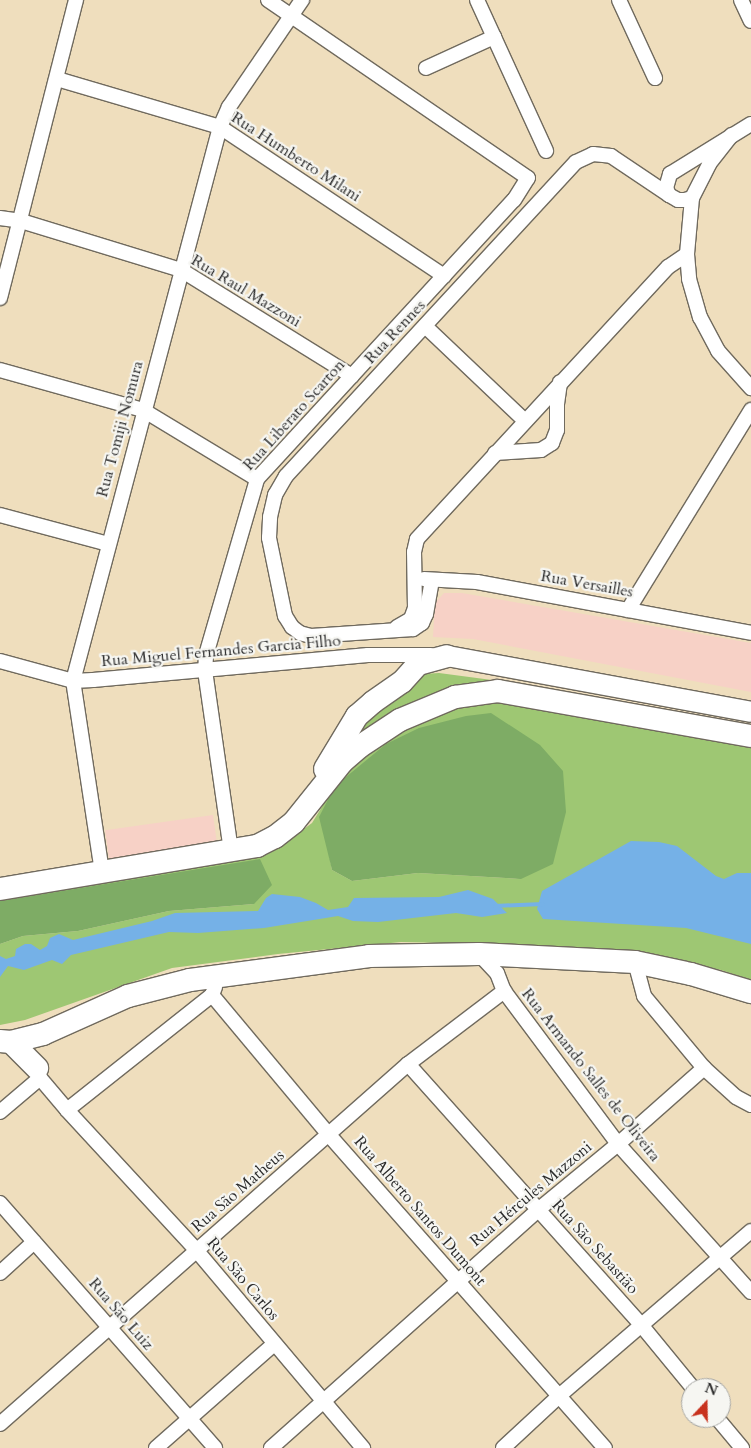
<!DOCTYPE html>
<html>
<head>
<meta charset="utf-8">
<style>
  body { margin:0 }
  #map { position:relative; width:751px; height:1448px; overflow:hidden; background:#efdebd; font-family:Cardo,serif }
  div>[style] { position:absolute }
  .built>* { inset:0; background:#f7d1c6; transform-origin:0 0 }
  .green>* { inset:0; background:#9ec773 }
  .forest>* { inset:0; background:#7eac65 }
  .water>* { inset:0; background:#75b1e7 }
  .stream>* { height:4px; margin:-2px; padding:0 2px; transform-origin:2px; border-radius:2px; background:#75b1e7 }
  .roads { filter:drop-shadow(1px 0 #706a5e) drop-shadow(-1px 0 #706a5e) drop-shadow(0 1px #706a5e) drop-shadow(0 -1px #706a5e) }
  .street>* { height:14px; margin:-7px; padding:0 7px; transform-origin:7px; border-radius:7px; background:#fff }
  .secondary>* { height:20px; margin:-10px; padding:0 10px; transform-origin:10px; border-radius:10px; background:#fff }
  .primary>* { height:22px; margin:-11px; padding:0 11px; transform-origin:11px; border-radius:11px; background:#fff }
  span { translate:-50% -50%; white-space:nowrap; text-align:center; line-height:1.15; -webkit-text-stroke:4.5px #f6f6f2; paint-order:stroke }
  .street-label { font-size:16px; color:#2b2b2b }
  .north { position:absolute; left:681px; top:1378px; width:50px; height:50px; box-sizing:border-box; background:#f6f6f2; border:1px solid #a5a5a2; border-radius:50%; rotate:21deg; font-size:14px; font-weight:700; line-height:20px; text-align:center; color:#2b2b2b }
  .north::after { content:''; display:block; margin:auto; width:18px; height:22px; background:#c8321e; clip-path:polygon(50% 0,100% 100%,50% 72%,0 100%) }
</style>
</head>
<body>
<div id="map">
  <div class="built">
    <i style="clip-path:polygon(444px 593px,462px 593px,751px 643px,751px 692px,473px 639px,433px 637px,435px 603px)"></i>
    <i style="left:213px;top:815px;width:30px;height:109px;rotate:82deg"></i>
  </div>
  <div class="green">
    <i style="clip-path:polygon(439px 673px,507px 682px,504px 689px,339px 753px,357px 725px,422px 674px)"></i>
    <i style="clip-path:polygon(evenodd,501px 701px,751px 744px,751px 980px,721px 970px,627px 953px,486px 944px,401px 942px,278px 954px,172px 968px,25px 1020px,0 1025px,0 944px,23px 936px,78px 931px,169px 911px,254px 904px,59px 892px,0 901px,0 898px,289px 840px,312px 823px,341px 776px,381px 743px,428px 719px,458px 708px,501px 701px,327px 844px,521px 879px,418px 873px,352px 881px,332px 870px,327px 844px)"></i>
  </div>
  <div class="forest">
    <i style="clip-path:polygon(491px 713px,540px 745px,563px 771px,566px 812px,553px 864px,521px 879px,418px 873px,352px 881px,332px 870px,319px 817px,335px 786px,386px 744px,419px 728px,466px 716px)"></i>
    <i style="clip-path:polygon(260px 859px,272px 885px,254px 904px,169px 911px,78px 931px,23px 936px,0 944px,0 901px)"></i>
  </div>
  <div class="water">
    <i style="clip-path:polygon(631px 841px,659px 842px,677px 846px,716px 876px,724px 879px,737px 873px,751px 873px,751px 944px,686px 928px,543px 919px,537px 909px,542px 891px)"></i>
    <i style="clip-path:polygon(468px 890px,493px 899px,507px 913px,482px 917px,456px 913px,378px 922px,353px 921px,338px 916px,264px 928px,198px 933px,169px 932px,71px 955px,62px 964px,52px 960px,24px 970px,8px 966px,0 977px,0 956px,6px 959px,15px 956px,16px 949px,25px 944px,31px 944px,40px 950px,47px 946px,50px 938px,59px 934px,73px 940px,152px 921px,175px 913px,258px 911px,266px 898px,272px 894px,300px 897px,316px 903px,328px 910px,348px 907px,354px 898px,439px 897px)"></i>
  </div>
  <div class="stream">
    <i style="left:495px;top:906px;width:48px;rotate:-2.4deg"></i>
  </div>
  <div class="roads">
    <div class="street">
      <i style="left:477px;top:0;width:166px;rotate:65.4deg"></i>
      <i style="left:619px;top:0;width:86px;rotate:65.2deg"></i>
      <i style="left:741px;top:0;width:23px;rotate:65deg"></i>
      <i style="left:426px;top:68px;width:75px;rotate:-24.5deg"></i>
      <i style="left:57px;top:79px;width:170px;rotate:16.4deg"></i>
      <i style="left:220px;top:127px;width:269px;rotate:33.6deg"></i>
      <i style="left:669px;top:195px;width:8px;rotate:-113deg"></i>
      <i style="left:666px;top:188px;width:15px;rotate:-74deg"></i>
      <i style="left:670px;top:174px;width:95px;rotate:-31.7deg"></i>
      <i style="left:692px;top:198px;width:56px;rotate:95.1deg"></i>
      <i style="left:687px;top:254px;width:25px;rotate:85deg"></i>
      <i style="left:689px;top:279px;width:40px;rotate:74deg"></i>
      <i style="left:700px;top:317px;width:38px;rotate:62deg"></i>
      <i style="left:718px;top:351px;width:50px;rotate:48.3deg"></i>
      <i style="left:0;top:218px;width:21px;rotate:8deg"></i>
      <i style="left:21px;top:221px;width:167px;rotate:17deg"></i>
      <i style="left:181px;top:270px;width:201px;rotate:31.8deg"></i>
      <i style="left:0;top:298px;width:308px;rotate:-75.7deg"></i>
      <i style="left:425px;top:326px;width:138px;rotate:43.5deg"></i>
      <i style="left:0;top:370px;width:148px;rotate:15.6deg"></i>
      <i style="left:143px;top:410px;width:133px;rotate:31.2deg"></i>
      <i style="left:495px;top:453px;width:46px;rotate:-3.7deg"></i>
      <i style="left:541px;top:450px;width:13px;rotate:-32deg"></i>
      <i style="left:552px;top:443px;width:14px;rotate:-69deg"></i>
      <i style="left:557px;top:430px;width:26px;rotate:-90deg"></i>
      <i style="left:557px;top:404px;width:22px;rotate:-82deg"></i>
      <i style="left:0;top:515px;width:112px;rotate:15deg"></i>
      <i style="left:424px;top:579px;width:53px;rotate:3.2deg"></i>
      <i style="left:477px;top:582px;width:279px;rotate:10.5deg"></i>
      <i style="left:432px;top:580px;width:35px;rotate:100deg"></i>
      <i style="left:426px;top:614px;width:10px;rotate:114deg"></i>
      <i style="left:422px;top:623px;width:11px;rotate:146deg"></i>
      <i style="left:413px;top:629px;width:102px;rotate:176.1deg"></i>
      <i style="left:311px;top:636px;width:11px;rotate:-165deg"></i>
      <i style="left:300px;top:633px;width:10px;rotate:-143deg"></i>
      <i style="left:292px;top:627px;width:13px;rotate:-122deg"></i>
      <i style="left:285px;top:616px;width:80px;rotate:-101.6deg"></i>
      <i style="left:269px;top:538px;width:21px;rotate:-87deg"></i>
      <i style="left:270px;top:517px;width:23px;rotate:-77deg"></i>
      <i style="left:275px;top:495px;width:22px;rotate:-60deg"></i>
      <i style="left:286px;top:476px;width:427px;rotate:-47.3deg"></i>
      <i style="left:576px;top:162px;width:19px;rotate:-25deg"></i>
      <i style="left:593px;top:154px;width:18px;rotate:6deg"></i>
      <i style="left:611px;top:156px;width:70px;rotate:33.9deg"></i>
      <i style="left:669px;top:195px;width:10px;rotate:29deg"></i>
      <i style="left:678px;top:200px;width:7px"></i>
      <i style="left:685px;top:200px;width:7px;rotate:-16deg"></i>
      <i style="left:692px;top:198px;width:38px;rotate:-63deg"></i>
      <i style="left:709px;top:164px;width:37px;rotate:-52deg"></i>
      <i style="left:628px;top:610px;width:235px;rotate:-58.4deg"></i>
      <i style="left:397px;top:627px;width:16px;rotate:-30deg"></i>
      <i style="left:411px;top:619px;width:12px;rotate:-70deg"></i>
      <i style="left:415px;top:608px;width:56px;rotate:-91deg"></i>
      <i style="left:414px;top:552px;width:13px;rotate:-77deg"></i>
      <i style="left:417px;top:539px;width:370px;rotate:-47.3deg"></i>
      <i style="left:668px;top:267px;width:23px;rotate:-34deg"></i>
      <i style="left:0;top:661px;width:76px;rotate:15.3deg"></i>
      <i style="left:73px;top:681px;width:20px;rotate:-3deg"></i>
      <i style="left:93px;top:680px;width:276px;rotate:-5.2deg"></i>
      <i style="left:368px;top:655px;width:63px"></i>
      <i style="left:231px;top:851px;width:182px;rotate:-98.2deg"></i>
      <i style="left:205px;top:671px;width:16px;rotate:-86deg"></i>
      <i style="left:206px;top:655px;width:183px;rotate:-73.8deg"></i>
      <i style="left:257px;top:479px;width:379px;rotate:-47.4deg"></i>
      <i style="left:514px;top:200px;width:26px;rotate:-58deg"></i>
      <i style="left:528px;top:178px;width:315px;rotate:-145.6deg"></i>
      <i style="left:102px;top:872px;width:193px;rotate:-98.6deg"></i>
      <i style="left:73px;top:681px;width:573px;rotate:-75.14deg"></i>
      <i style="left:220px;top:127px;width:22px;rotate:-66deg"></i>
      <i style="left:229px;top:107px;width:130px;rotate:-55.7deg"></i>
      <i style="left:479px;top:954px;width:26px;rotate:47deg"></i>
      <i style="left:497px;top:973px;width:19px;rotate:69deg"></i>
      <i style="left:504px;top:991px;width:191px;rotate:53.3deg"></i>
      <i style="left:618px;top:1144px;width:199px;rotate:48.1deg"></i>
      <i style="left:635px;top:962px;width:35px;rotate:75deg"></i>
      <i style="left:644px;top:996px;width:94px;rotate:50.2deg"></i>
      <i style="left:704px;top:1068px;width:43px;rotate:42.2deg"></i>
      <i style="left:736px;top:1097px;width:17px;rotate:28deg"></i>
      <i style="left:212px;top:995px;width:182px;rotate:50.1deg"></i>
      <i style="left:329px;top:1135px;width:417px;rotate:48.6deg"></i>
      <i style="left:408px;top:1064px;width:351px;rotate:48.2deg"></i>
      <i style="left:642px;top:1326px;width:80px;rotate:50.6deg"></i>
      <i style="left:37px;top:1068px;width:10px;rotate:73deg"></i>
      <i style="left:40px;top:1078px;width:42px;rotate:49.8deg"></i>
      <i style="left:67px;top:1110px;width:192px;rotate:47.3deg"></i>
      <i style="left:197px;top:1251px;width:258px;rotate:49.9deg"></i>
      <i style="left:67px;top:1110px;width:185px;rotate:-38.4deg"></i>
      <i style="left:212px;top:995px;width:9px;rotate:-69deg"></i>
      <i style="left:0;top:1112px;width:52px;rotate:-40.4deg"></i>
      <i style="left:0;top:1203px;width:326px;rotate:48.7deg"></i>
      <i style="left:0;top:1273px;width:46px;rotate:-42.4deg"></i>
      <i style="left:717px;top:1418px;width:39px;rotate:50deg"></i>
      <i style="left:0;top:1424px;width:544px;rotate:-41.42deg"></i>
      <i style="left:408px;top:1064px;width:121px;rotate:-37.2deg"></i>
      <i style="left:156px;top:1448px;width:157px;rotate:-41.4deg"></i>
      <i style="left:271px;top:1448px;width:358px;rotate:-41.7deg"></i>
      <i style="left:538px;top:1210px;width:104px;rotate:-39.5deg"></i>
      <i style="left:618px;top:1144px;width:115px;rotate:-41.5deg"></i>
      <i style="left:503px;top:1448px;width:76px;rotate:-42.9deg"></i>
      <i style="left:559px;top:1396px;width:253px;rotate:-40.7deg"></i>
    </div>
    <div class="secondary">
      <i style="left:447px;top:656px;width:309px;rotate:10.4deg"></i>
    </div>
    <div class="primary">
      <i style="left:325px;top:769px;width:62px;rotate:-58.9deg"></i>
      <i style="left:357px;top:716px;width:21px;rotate:-41deg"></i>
      <i style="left:373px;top:702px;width:35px;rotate:-35deg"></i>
      <i style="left:402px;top:682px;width:24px;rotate:-48deg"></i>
      <i style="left:418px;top:664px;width:30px;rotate:-15deg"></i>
      <i style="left:0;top:889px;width:261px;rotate:-9.5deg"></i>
      <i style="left:257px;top:846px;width:20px;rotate:-27deg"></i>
      <i style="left:275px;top:837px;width:24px;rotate:-38deg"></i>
      <i style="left:294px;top:822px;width:77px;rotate:-51.3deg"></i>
      <i style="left:342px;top:762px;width:23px;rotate:-41deg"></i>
      <i style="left:359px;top:747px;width:49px;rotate:-33.4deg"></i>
      <i style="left:400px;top:720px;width:60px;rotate:-22.7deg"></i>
      <i style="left:455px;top:697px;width:43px;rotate:-7.9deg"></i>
      <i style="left:498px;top:691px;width:257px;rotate:10.1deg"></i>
      <i style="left:0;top:1041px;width:11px;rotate:5deg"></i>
      <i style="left:11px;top:1042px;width:33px;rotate:-14deg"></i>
      <i style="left:43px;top:1034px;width:93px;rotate:-24.1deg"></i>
      <i style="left:128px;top:996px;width:64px;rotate:-14.5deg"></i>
      <i style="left:190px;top:980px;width:181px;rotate:-7.6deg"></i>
      <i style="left:369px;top:956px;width:110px;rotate:-1deg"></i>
      <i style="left:479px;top:954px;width:156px;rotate:2.9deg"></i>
      <i style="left:635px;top:962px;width:57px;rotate:12.1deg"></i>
      <i style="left:691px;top:974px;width:63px;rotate:16.7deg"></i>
      <i style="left:11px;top:1042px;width:37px;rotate:45deg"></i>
    </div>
  </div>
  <div class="street-label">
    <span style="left:296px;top:157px;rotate:33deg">Rua Humberto Milani</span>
    <span style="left:246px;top:291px;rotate:31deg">Rua Raul Mazzoni</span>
    <span style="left:395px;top:332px;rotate:-47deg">Rua Rennes</span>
    <span style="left:294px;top:415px;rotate:-48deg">Rua Liberato Scarton</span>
    <span style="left:120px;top:429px;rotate:-75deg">Rua Tomiji Nomura</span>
    <span style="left:587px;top:584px;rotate:10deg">Rua Versailles</span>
    <span style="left:221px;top:651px;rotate:-5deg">Rua Miguel Fernandes Garcia Filho</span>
    <span style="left:591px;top:1075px;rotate:52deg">Rua Armando Salles de Oliveira</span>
    <span style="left:238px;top:1191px;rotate:-41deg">Rua São Matheus</span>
    <span style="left:531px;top:1194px;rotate:-40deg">Rua Hércules Mazzoni</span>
    <span style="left:420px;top:1211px;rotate:49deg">Rua Alberto Santos Dumont</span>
    <span style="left:595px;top:1247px;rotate:48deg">Rua São Sebastião</span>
    <span style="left:243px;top:1279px;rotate:50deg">Rua São Carlos</span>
    <span style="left:121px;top:1314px;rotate:49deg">Rua São Luiz</span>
  </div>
  <div class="north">N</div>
</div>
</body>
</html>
